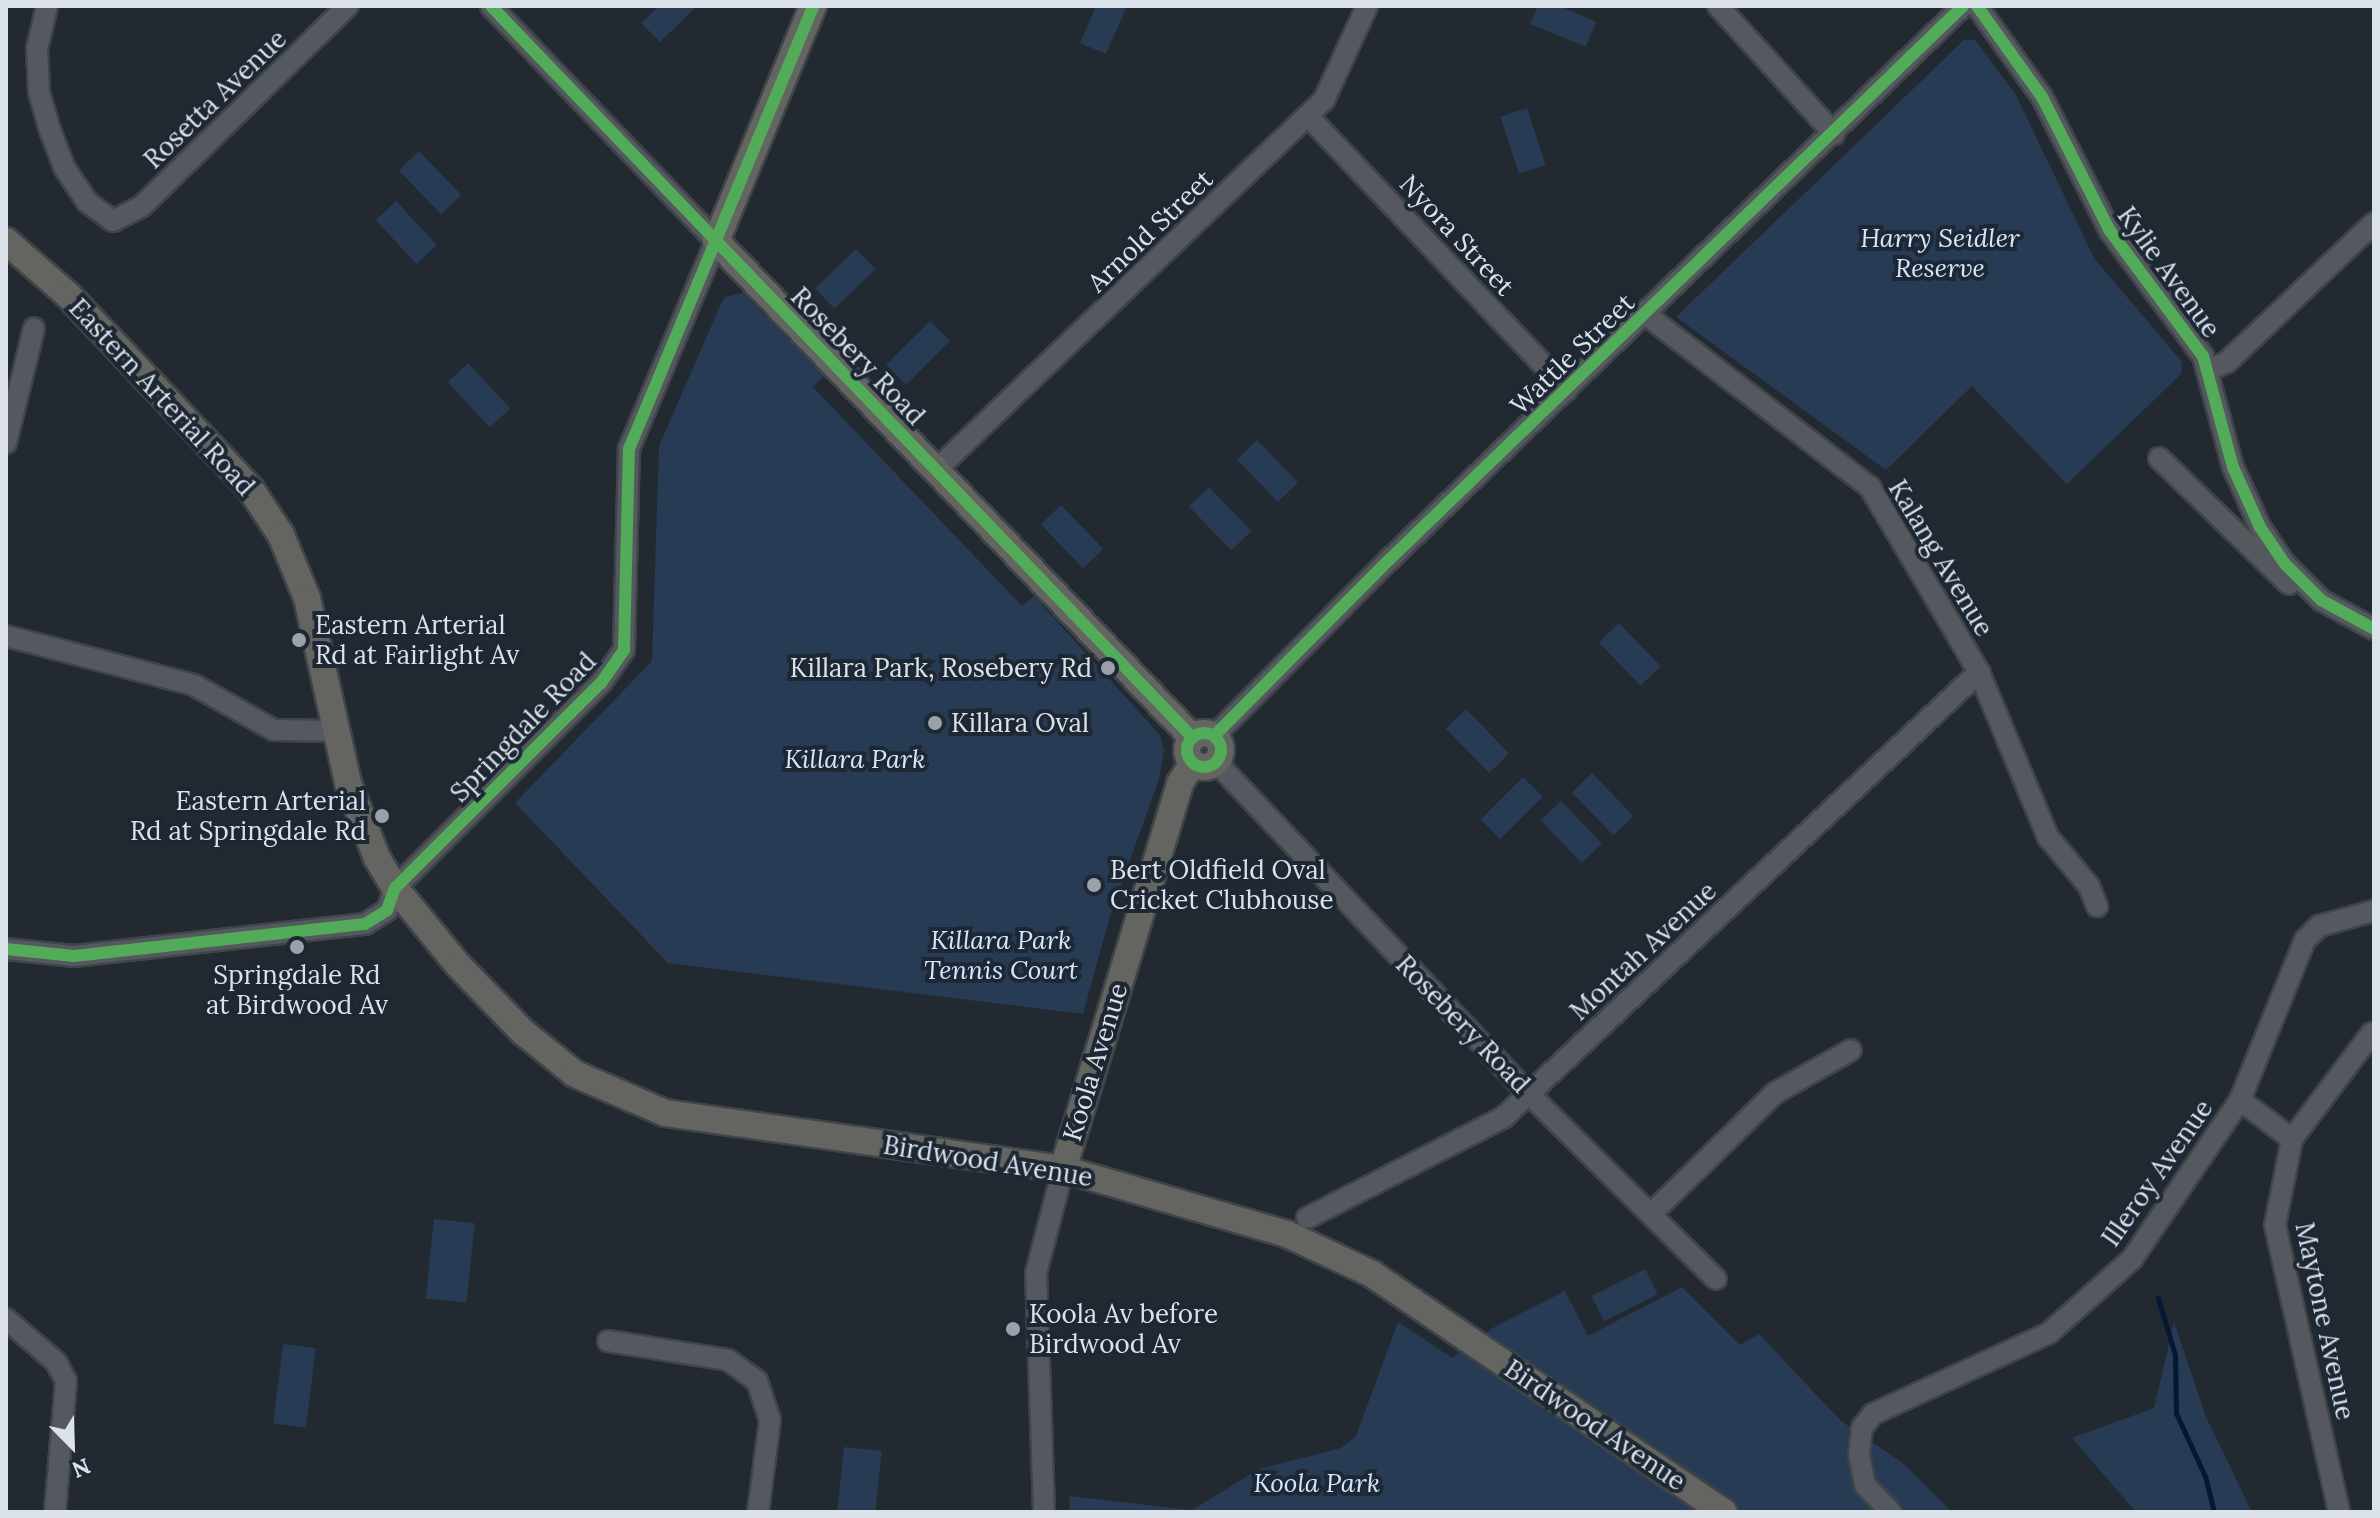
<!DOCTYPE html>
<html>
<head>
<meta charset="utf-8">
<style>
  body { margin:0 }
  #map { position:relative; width:2380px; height:1518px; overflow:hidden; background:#232930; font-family:Lora,serif }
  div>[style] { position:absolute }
  .green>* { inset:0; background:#283b54; transform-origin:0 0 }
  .stream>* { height:5px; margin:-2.5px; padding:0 2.5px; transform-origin:2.5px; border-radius:2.5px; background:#041834 }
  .roads { filter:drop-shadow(2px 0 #3f4449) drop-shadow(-2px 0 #3f4449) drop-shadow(0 2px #3f4449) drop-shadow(0 -2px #3f4449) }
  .minor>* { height:20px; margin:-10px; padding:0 10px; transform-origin:10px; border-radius:10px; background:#55595f }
  .major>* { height:26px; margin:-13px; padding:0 13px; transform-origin:13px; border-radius:13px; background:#646461 }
  .major>.ring { margin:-13px; padding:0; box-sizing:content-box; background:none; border:26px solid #646461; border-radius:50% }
  .cycleway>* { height:12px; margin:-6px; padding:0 6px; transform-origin:6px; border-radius:6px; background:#51ab58 }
  .cycleway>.ring { margin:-6px; padding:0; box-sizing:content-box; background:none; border:12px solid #51ab58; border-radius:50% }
  .dots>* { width:22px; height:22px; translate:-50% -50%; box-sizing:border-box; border:4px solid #1e2835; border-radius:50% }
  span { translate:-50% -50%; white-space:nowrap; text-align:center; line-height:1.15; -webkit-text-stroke:8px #1e2835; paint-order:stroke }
  .street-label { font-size:26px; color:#dbe2ea }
  .park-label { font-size:26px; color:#d3e6fe; font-style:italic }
  .poi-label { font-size:26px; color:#dbe2ea }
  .left { translate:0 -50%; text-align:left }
  .right { translate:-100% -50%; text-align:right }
  .frame { position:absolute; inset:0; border:8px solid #dbe2ea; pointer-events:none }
  .north { position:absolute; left:32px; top:1406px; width:80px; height:80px; -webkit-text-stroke:6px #1e2835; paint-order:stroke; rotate:157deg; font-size:22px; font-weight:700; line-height:32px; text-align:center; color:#dbe2ea }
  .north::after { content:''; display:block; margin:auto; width:28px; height:36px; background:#dbe2ea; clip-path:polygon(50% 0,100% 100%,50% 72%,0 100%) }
</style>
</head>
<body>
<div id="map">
  <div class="green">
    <i style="clip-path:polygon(659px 6px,697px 6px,660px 42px,641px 23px)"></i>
    <i style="clip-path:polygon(1096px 6px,1127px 6px,1106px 54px,1080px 43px)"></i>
    <i style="clip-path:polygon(1538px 6px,1560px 6px,1596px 22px,1586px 47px,1530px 24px)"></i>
    <i style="clip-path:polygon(1964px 40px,1975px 40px,2016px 95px,2094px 258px,2182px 362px,2181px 374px,2067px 484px,1972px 386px,1886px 470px,1676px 317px)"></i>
    <i style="left:1527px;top:108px;width:60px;height:28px;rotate:72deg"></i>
    <i style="left:419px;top:151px;width:61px;height:28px;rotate:46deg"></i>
    <i style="left:396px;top:201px;width:60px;height:28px;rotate:47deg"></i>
    <i style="left:856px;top:249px;width:28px;height:57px;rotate:46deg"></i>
    <i style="clip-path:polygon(743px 293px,824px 376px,813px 387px,1022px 606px,1034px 596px,1160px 735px,1164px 751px,1159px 779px,1110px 916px,1083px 1014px,668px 963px,515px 803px,652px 661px,659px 446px,724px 297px)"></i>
    <i style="left:930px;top:321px;width:28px;height:62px;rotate:45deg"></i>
    <i style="left:468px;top:363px;width:62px;height:28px;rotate:47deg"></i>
    <i style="left:1257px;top:440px;width:59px;height:28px;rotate:46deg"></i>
    <i style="left:1209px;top:487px;width:61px;height:28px;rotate:46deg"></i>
    <i style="left:1061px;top:505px;width:61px;height:28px;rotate:46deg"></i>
    <i style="left:1619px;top:623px;width:60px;height:28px;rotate:46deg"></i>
    <i style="left:1466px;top:709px;width:62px;height:28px;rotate:46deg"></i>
    <i style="left:1592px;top:773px;width:60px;height:28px;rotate:46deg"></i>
    <i style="left:1523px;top:777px;width:28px;height:60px;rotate:45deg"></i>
    <i style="left:1561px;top:801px;width:59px;height:28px;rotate:46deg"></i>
    <i style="left:434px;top:1219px;width:41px;height:80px;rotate:6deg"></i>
    <i style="left:1645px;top:1269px;width:28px;height:60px;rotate:63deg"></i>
    <i style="clip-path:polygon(1682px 1287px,1740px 1345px,1759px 1334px,1841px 1421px,1903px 1463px,1952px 1512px,1070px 1512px,1069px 1496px,1192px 1510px,1259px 1469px,1341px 1448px,1356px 1436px,1398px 1322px,1452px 1358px,1496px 1326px,1565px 1291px,1588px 1336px)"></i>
    <i style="clip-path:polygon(2174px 1322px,2206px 1417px,2252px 1512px,2136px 1512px,2072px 1438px,2154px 1408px)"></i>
    <i style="left:283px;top:1344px;width:33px;height:80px;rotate:7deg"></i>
    <i style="left:844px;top:1447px;width:38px;height:65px;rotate:6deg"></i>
  </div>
  <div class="stream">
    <i style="left:2158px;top:1298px;width:59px;rotate:73.4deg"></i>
    <i style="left:2175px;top:1355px;width:58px;rotate:89deg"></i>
    <i style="left:2176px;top:1413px;width:69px;rotate:65.3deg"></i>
    <i style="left:2205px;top:1476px;width:37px;rotate:76deg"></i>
  </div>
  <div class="roads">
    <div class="minor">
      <i style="left:47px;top:6px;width:44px;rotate:103.1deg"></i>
      <i style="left:37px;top:49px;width:43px;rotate:87.3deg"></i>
      <i style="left:39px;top:92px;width:40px;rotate:74deg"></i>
      <i style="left:50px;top:130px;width:40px;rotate:69deg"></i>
      <i style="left:64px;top:167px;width:42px;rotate:56.7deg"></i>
      <i style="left:87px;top:202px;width:32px;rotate:36deg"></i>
      <i style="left:113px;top:221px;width:33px;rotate:-27deg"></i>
      <i style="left:142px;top:206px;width:287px;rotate:-44.2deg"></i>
      <i style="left:1718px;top:6px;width:173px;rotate:47.8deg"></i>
      <i style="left:1977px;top:6px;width:112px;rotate:54.5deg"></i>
      <i style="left:2042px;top:97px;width:150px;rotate:63.1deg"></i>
      <i style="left:2110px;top:231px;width:156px;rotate:53.4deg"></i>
      <i style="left:2203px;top:356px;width:115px;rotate:74.9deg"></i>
      <i style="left:2233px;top:467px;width:66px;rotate:65.8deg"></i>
      <i style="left:2260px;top:527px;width:45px;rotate:56deg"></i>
      <i style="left:2285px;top:564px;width:51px;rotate:45deg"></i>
      <i style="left:2321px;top:600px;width:60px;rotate:28.7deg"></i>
      <i style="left:1308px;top:116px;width:377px;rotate:46.6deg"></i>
      <i style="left:1645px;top:314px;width:284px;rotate:37.6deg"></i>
      <i style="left:1870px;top:487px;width:215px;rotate:59.5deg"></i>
      <i style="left:1979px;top:672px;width:179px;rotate:67.3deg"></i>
      <i style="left:2048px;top:837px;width:64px;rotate:50.1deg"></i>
      <i style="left:2089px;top:886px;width:22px;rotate:68deg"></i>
      <i style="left:2209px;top:370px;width:20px;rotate:-24deg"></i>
      <i style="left:2227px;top:362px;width:202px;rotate:-43.4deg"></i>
      <i style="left:6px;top:443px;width:118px;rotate:-76.3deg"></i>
      <i style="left:2159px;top:458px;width:181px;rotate:44.1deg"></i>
      <i style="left:936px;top:470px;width:536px;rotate:-43.64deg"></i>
      <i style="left:1324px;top:100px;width:103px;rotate:-65.4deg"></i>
      <i style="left:6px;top:636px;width:194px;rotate:14.6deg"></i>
      <i style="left:194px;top:685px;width:92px;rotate:29.4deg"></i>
      <i style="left:274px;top:730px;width:61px;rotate:0.9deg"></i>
      <i style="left:1214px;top:736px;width:248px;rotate:-45.2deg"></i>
      <i style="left:1389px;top:560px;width:798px;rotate:-43.98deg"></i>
      <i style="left:1216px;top:762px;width:456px;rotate:46.7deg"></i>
      <i style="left:1529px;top:1094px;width:263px;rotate:44.7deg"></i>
      <i style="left:6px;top:949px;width:68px;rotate:5.9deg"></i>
      <i style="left:74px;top:956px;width:293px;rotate:-6.3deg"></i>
      <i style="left:365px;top:924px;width:26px;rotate:-32deg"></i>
      <i style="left:387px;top:910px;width:23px;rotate:-70deg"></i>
      <i style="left:395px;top:888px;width:291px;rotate:-44.9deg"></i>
      <i style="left:601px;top:683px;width:40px;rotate:-55.1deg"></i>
      <i style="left:624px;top:650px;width:201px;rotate:-88.6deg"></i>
      <i style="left:629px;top:449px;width:225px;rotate:-67.3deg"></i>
      <i style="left:716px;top:241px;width:325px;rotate:-133.8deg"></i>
      <i style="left:2240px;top:1100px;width:65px;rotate:36.9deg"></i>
      <i style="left:2292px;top:1139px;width:88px;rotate:101.2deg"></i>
      <i style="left:2275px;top:1225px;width:294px;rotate:77.4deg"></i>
      <i style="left:2292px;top:1139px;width:133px;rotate:-53deg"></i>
      <i style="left:1651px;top:1214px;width:173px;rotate:-44.3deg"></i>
      <i style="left:1775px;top:1093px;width:87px;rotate:-29.5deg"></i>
      <i style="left:1307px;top:1218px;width:221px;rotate:-27.1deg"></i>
      <i style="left:1504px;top:1117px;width:651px;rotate:-43.13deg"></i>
      <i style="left:6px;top:1319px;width:66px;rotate:40.7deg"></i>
      <i style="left:56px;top:1362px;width:21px;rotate:62deg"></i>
      <i style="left:66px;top:1381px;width:131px;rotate:94.8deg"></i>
      <i style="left:608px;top:1341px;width:121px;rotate:9deg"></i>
      <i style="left:728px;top:1360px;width:36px;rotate:36deg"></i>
      <i style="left:757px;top:1381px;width:41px;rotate:71.6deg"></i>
      <i style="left:770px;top:1420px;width:93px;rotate:97.4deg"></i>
      <i style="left:1044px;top:1512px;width:239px;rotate:-91.9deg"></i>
      <i style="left:1036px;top:1273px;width:107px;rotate:-75.4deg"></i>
      <i style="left:1891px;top:1512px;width:37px;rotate:-134deg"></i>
      <i style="left:1865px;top:1485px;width:31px;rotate:-101deg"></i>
      <i style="left:1859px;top:1455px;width:27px;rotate:-84deg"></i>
      <i style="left:1862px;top:1428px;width:18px;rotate:-52deg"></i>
      <i style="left:1873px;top:1414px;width:194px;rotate:-24.7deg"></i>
      <i style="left:2049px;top:1333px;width:111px;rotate:-41.7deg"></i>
      <i style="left:2132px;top:1259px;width:192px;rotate:-55.8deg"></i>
      <i style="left:2240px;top:1100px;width:173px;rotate:-67.9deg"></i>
      <i style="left:2305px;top:940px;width:20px;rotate:-45deg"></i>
      <i style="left:2319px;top:926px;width:57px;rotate:-15.3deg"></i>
    </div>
    <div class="major">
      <i style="left:813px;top:6px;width:254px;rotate:112.4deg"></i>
      <i style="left:716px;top:241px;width:689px;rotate:46.18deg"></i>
      <i style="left:6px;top:241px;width:82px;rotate:41.1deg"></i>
      <i style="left:68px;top:295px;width:265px;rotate:46.7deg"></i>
      <i style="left:250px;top:488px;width:56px;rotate:56.6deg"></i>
      <i style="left:281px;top:535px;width:68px;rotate:67.6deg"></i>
      <i style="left:307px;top:598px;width:189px;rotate:77.5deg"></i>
      <i style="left:348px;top:783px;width:80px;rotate:68.9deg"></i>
      <i style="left:377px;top:858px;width:35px;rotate:59deg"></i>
      <i style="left:395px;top:888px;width:99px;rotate:50.7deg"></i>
      <i style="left:458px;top:965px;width:93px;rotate:45.9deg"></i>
      <i style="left:523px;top:1032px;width:67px;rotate:38.9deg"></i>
      <i style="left:575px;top:1074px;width:98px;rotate:23.4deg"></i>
      <i style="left:665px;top:1113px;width:402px;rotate:8deg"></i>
      <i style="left:1063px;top:1169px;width:233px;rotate:16.2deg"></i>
      <i style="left:1287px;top:1234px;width:94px;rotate:25.2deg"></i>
      <i style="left:1372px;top:1274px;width:425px;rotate:34.1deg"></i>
      <i class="ring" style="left:1187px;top:733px;width:8px;height:8px"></i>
      <i style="left:1063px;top:1169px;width:403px;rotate:-73.1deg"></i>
      <i style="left:1180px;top:783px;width:24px;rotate:-57deg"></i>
    </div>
  </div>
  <div class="cycleway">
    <i style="left:491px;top:6px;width:1014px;rotate:46.2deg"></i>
    <i style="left:1977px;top:6px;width:112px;rotate:54.5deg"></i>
    <i style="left:2042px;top:97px;width:150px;rotate:63.1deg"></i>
    <i style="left:2110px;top:231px;width:156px;rotate:53.4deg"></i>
    <i style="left:2203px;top:356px;width:115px;rotate:74.9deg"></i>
    <i style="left:2233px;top:467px;width:66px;rotate:65.8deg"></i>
    <i style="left:2260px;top:527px;width:45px;rotate:56deg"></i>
    <i style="left:2285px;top:564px;width:51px;rotate:45deg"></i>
    <i style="left:2321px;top:600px;width:60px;rotate:28.7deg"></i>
    <i class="ring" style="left:1187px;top:733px;width:22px;height:22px"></i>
    <i style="left:1214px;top:736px;width:248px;rotate:-45.2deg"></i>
    <i style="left:1389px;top:560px;width:798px;rotate:-43.98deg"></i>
    <i style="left:6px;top:949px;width:68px;rotate:5.9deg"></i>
    <i style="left:74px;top:956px;width:293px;rotate:-6.3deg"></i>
    <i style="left:365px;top:924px;width:26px;rotate:-32deg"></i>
    <i style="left:387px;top:910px;width:23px;rotate:-70deg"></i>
    <i style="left:395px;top:888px;width:291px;rotate:-44.9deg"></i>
    <i style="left:601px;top:683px;width:40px;rotate:-55.1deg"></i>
    <i style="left:624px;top:650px;width:201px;rotate:-88.6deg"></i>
    <i style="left:629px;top:449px;width:480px;rotate:-67.4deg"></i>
  </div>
  <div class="dots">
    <i style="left:299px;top:640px;background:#9ba1a9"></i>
    <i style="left:1108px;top:668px;background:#9ba1a9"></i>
    <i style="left:935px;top:723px;background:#9ba1a9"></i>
    <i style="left:382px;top:816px;background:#9ba1a9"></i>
    <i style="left:1094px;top:885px;background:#9ba1a9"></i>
    <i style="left:297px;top:947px;background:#9ba1a9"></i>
    <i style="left:1013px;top:1329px;background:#9ba1a9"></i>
  </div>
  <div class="street-label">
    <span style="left:215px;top:99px;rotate:-44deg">Rosetta Avenue</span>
    <span style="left:1150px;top:231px;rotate:-44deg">Arnold Street</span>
    <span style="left:1457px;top:235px;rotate:47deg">Nyora Street</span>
    <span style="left:2169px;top:272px;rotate:54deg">Kylie Avenue</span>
    <span style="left:1572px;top:354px;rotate:-44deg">Wattle Street</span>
    <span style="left:858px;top:356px;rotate:46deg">Rosebery Road</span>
    <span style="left:162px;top:397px;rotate:47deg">Eastern Arterial Road</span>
    <span style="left:1941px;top:558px;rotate:59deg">Kalang Avenue</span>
    <span style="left:523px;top:727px;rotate:-46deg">Springdale Road</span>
    <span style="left:1643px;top:951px;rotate:-43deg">Montah Avenue</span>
    <span style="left:1463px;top:1024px;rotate:46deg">Rosebery Road</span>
    <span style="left:1095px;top:1062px;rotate:-73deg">Koola Avenue</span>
    <span style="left:988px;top:1161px;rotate:9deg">Birdwood Avenue</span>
    <span style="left:2157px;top:1173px;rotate:-55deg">Illeroy Avenue</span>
    <span style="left:2325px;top:1321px;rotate:78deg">Maytone Avenue</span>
    <span style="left:1595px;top:1425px;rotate:34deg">Birdwood Avenue</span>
  </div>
  <div class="park-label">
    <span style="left:1940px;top:253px">Harry Seidler<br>Reserve</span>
    <span style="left:855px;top:759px">Killara Park</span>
    <span style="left:1001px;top:955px">Killara Park<br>Tennis Court</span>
    <span style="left:1317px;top:1483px">Koola Park</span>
  </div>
  <div class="poi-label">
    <span class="left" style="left:315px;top:640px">Eastern Arterial<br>Rd at Fairlight Av</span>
    <span class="right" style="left:1092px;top:668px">Killara Park, Rosebery Rd</span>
    <span class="left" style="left:951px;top:723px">Killara Oval</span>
    <span class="right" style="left:366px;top:816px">Eastern Arterial<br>Rd at Springdale Rd</span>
    <span class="left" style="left:1110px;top:885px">Bert Oldfield Oval<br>Cricket Clubhouse</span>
    <span style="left:297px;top:990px">Springdale Rd<br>at Birdwood Av</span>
    <span class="left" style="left:1029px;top:1329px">Koola Av before<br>Birdwood Av</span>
  </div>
  <div class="frame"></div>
  <div class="north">N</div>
</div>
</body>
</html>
